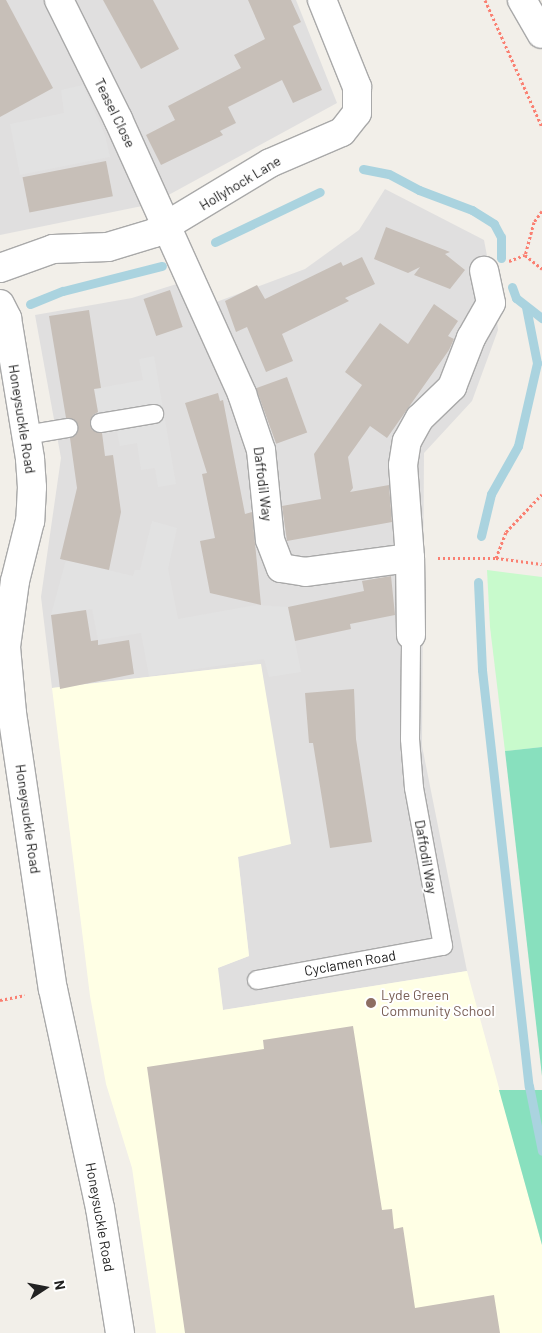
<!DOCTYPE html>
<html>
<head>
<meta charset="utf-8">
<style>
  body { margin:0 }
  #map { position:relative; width:542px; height:1333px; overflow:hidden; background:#f2efe9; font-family:Barlow,sans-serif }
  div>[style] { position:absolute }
  .residential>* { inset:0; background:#e0dfdf }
  .education>* { inset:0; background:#ffffe5 }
  .park>* { inset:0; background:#c8facc }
  .pitch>* { inset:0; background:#88e0be }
  .parking>* { inset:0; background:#e2e2e2 }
  .stream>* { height:9px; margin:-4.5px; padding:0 4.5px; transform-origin:4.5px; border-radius:4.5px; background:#aad3df }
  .building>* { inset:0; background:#c7bfb8; transform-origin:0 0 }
  .path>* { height:3px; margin-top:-1.5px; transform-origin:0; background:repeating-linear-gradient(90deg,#fa8072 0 2.5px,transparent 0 5px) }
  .roads { filter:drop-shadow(1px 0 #a9a9a9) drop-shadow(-1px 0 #a9a9a9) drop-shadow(0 1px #a9a9a9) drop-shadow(0 -1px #a9a9a9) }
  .lane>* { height:18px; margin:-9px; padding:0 9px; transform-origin:9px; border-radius:9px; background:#fff }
  .street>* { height:28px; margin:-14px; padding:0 14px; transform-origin:14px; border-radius:14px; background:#fff }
  .dots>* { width:14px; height:14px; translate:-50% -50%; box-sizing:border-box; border:2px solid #fff; border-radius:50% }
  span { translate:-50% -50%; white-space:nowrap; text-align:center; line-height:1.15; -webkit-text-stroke:4px #fff; paint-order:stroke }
  .street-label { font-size:14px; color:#222 }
  .education-label { font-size:14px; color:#785e54 }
  .left { translate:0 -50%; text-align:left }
  .north { position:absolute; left:20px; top:1263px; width:50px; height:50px; -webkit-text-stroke:4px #fff; paint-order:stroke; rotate:79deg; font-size:14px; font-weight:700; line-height:20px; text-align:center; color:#222 }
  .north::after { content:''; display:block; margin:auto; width:18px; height:22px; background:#222; clip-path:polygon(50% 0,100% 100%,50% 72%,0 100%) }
</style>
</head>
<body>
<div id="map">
  <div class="residential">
    <i style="clip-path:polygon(0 0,296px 0,337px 103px,152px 204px,0 235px)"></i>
    <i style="clip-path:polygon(385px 189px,484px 240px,494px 293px,498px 330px,472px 401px,424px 453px,422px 746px,467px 971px,223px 1010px,217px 968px,249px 956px,238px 857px,260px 664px,52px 688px,41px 597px,61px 458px,35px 315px,132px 298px,183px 282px,192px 311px,305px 269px,359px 230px)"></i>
  </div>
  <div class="education">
    <i style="clip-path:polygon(261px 664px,291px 844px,238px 857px,249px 956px,218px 968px,223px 1010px,467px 971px,542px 1245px,542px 1333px,156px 1333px,132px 1168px,106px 1084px,90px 996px,52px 688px)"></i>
  </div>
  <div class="park">
    <i style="clip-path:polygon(487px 570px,542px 577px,542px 747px,505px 751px,490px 627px)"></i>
  </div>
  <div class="pitch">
    <i style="clip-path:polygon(542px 747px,542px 1076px,505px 751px)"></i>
    <i style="clip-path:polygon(499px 1090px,542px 1090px,542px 1245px)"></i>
  </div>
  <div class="parking">
    <i style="clip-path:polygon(83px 85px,105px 135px,110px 157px,20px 175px,10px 124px,64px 113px,61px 90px)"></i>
    <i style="clip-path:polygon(154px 356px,176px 484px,158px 487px,155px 468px,141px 470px,137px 443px,120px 446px,117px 431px,102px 434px,94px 389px,143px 380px,139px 359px)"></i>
    <i style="clip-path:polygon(152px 521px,177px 528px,168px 569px,178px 619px,256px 605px,288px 607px,301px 672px,269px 677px,264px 659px,149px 676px,141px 633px,98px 640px,92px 609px,51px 615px,66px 560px,133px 576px,135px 570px,140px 570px)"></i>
  </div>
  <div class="stream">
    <i style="left:363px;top:169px;width:26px;rotate:11deg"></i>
    <i style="left:389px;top:174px;width:34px;rotate:28deg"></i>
    <i style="left:419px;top:190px;width:57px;rotate:20.7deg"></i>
    <i style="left:472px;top:210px;width:26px;rotate:32deg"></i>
    <i style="left:494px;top:224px;width:15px;rotate:62deg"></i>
    <i style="left:501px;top:237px;width:21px;rotate:90deg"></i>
    <i style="left:215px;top:242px;width:116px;rotate:-25.5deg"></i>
    <i style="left:512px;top:287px;width:12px;rotate:70deg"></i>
    <i style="left:516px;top:298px;width:33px;rotate:38deg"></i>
    <i style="left:30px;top:304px;width:35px;rotate:-22deg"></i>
    <i style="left:63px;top:291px;width:102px;rotate:-14.2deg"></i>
    <i style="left:481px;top:536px;width:43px;rotate:-76.6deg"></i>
    <i style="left:491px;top:494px;width:55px;rotate:-60.6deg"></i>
    <i style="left:518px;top:446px;width:85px;rotate:-77.1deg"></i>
    <i style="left:537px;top:363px;width:57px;rotate:-101.1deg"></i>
    <i style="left:478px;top:582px;width:88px;rotate:87.4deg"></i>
    <i style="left:482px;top:670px;width:419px;rotate:83.6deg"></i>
    <i style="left:529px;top:1086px;width:66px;rotate:78.7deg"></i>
  </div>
  <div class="building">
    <i style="clip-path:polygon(0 0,6px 0,53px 88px,0 117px)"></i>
    <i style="clip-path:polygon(103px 0,153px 0,179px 49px,141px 69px)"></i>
    <i style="clip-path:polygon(248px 0,291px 0,301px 22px,293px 26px,322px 90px,293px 103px,282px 80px,228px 107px,236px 123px,220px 131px,223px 135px,161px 165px,146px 135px,175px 120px,168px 106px,241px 68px,234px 55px,265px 39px)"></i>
    <i style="left:106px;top:161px;width:36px;height:85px;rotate:79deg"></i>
    <i style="clip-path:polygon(386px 227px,450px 252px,445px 254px,465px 270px,450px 289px,414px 275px,420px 267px,408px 273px,374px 259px)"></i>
    <i style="clip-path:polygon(362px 257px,375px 284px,345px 298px,349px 301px,282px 334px,293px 361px,266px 372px,247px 327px,236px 332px,225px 301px,257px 285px,265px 299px,341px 262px,343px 266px)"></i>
    <i style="left:170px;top:290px;width:39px;height:28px;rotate:71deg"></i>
    <i style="clip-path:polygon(434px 304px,458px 321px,448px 336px,454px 339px,449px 350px,387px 438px,370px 426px,348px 457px,353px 488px,350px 492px,389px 485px,392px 522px,287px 541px,282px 506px,321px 499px,314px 454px,362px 385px,345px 372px,380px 323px,408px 344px)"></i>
    <i style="clip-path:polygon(89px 310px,101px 388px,94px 389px,98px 412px,93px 415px,90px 424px,92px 430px,102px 433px,105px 456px,113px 455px,121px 512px,109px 570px,60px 559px,77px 488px,70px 438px,75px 436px,78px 427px,76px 421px,66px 418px,49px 316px)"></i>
    <i style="left:287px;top:377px;width:59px;height:33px;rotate:70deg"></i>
    <i style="clip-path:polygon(218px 393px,220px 401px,223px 400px,245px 514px,252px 512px,261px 605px,210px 593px,200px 541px,215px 538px,202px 474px,207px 473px,185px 403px)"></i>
    <i style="clip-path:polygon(391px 576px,395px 615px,350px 624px,351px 629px,295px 641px,288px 607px,364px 591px,362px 581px)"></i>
    <i style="clip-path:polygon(86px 610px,91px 641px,98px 640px,98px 645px,129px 640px,134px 674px,60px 689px,51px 615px)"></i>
    <i style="clip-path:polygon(354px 689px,356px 739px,372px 842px,330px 848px,313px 743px,309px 743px,305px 693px)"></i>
    <i style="clip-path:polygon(353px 1026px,382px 1210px,392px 1209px,394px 1229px,403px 1227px,415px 1308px,494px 1295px,500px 1333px,185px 1333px,147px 1067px,264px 1049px,263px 1040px)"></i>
  </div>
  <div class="path">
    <i style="left:485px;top:0;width:139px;rotate:65.8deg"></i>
    <i style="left:542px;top:211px;width:14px;rotate:126deg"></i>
    <i style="left:534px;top:222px;width:34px;rotate:105deg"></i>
    <i style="left:525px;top:255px;width:22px;rotate:39deg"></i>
    <i style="left:509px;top:261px;width:17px;rotate:-21deg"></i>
    <i style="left:438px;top:558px;width:58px"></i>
    <i style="left:496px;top:558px;width:46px;rotate:7.4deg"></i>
    <i style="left:496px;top:558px;width:28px;rotate:-69deg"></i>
    <i style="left:506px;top:532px;width:52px;rotate:-46.5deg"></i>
    <i style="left:0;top:1000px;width:25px;rotate:-11deg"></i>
  </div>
  <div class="roads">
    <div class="lane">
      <i style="left:100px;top:423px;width:55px;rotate:-9.5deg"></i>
      <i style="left:26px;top:435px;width:43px;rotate:-9.5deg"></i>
      <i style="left:257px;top:980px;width:189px;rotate:-10.4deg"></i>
      <i style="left:443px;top:946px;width:161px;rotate:-100.4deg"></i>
      <i style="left:414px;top:788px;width:49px;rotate:-94.7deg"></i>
      <i style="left:410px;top:739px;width:104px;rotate:-89.4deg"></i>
    </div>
    <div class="street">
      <i style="left:59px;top:0;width:133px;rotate:63.6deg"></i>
      <i style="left:118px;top:119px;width:302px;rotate:65.7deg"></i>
      <i style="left:242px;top:394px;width:59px;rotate:71.3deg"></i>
      <i style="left:261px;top:450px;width:90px;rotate:84.3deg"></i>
      <i style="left:270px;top:540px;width:30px;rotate:69deg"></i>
      <i style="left:281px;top:568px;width:24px;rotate:9deg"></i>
      <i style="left:305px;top:572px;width:106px;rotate:-7.6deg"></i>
      <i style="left:522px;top:0;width:39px;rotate:60deg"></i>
      <i style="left:0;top:268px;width:56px;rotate:-19.7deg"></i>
      <i style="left:53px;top:249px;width:55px;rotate:-2.1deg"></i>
      <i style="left:108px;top:247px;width:48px;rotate:-16.9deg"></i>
      <i style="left:154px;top:233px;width:135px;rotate:-31.1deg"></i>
      <i style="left:270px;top:163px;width:78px;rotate:-23.3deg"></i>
      <i style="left:342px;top:132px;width:24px;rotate:-52deg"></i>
      <i style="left:357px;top:113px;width:26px;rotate:-90deg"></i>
      <i style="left:357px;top:87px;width:94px;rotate:-111.9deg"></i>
      <i style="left:0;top:304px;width:16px;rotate:63deg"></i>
      <i style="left:7px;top:318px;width:143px;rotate:80.7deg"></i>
      <i style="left:30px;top:459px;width:28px;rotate:86deg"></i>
      <i style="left:32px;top:487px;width:34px;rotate:93deg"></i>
      <i style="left:30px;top:521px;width:62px;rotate:104deg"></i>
      <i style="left:15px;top:581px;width:67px;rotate:97.8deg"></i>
      <i style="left:6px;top:647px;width:66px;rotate:84.8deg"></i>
      <i style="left:12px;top:713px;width:279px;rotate:81.6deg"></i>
      <i style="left:53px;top:989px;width:224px;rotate:77.9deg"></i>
      <i style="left:100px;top:1208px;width:127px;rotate:80.9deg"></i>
      <i style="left:411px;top:635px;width:77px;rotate:-90.7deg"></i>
      <i style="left:410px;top:558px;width:93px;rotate:-94.3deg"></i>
      <i style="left:403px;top:465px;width:24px;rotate:-81deg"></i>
      <i style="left:407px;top:441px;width:26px;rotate:-61deg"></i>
      <i style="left:420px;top:418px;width:45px;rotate:-44.1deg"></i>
      <i style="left:452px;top:387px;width:53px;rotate:-68.8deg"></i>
      <i style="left:471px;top:338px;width:40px;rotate:-60.3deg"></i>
      <i style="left:491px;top:303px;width:33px;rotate:-102deg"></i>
    </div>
  </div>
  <div class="dots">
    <i style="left:371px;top:1003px;background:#8d6e63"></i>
  </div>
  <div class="street-label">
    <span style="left:115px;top:113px;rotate:64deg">Teasel Close</span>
    <span style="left:240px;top:183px;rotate:-31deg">Hollyhock Lane</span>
    <span style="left:22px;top:419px;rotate:81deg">Honeysuckle Road</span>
    <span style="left:263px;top:484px;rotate:83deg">Daffodil Way</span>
    <span style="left:28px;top:819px;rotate:82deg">Honeysuckle Road</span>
    <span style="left:426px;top:857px;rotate:80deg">Daffodil Way</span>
    <span style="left:350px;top:963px;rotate:-10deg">Cyclamen Road</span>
    <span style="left:100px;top:1217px;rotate:80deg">Honeysuckle Road</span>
  </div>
  <div class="education-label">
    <span class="left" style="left:381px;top:1003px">Lyde Green<br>Community School</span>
  </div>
  <div class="north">N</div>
</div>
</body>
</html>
